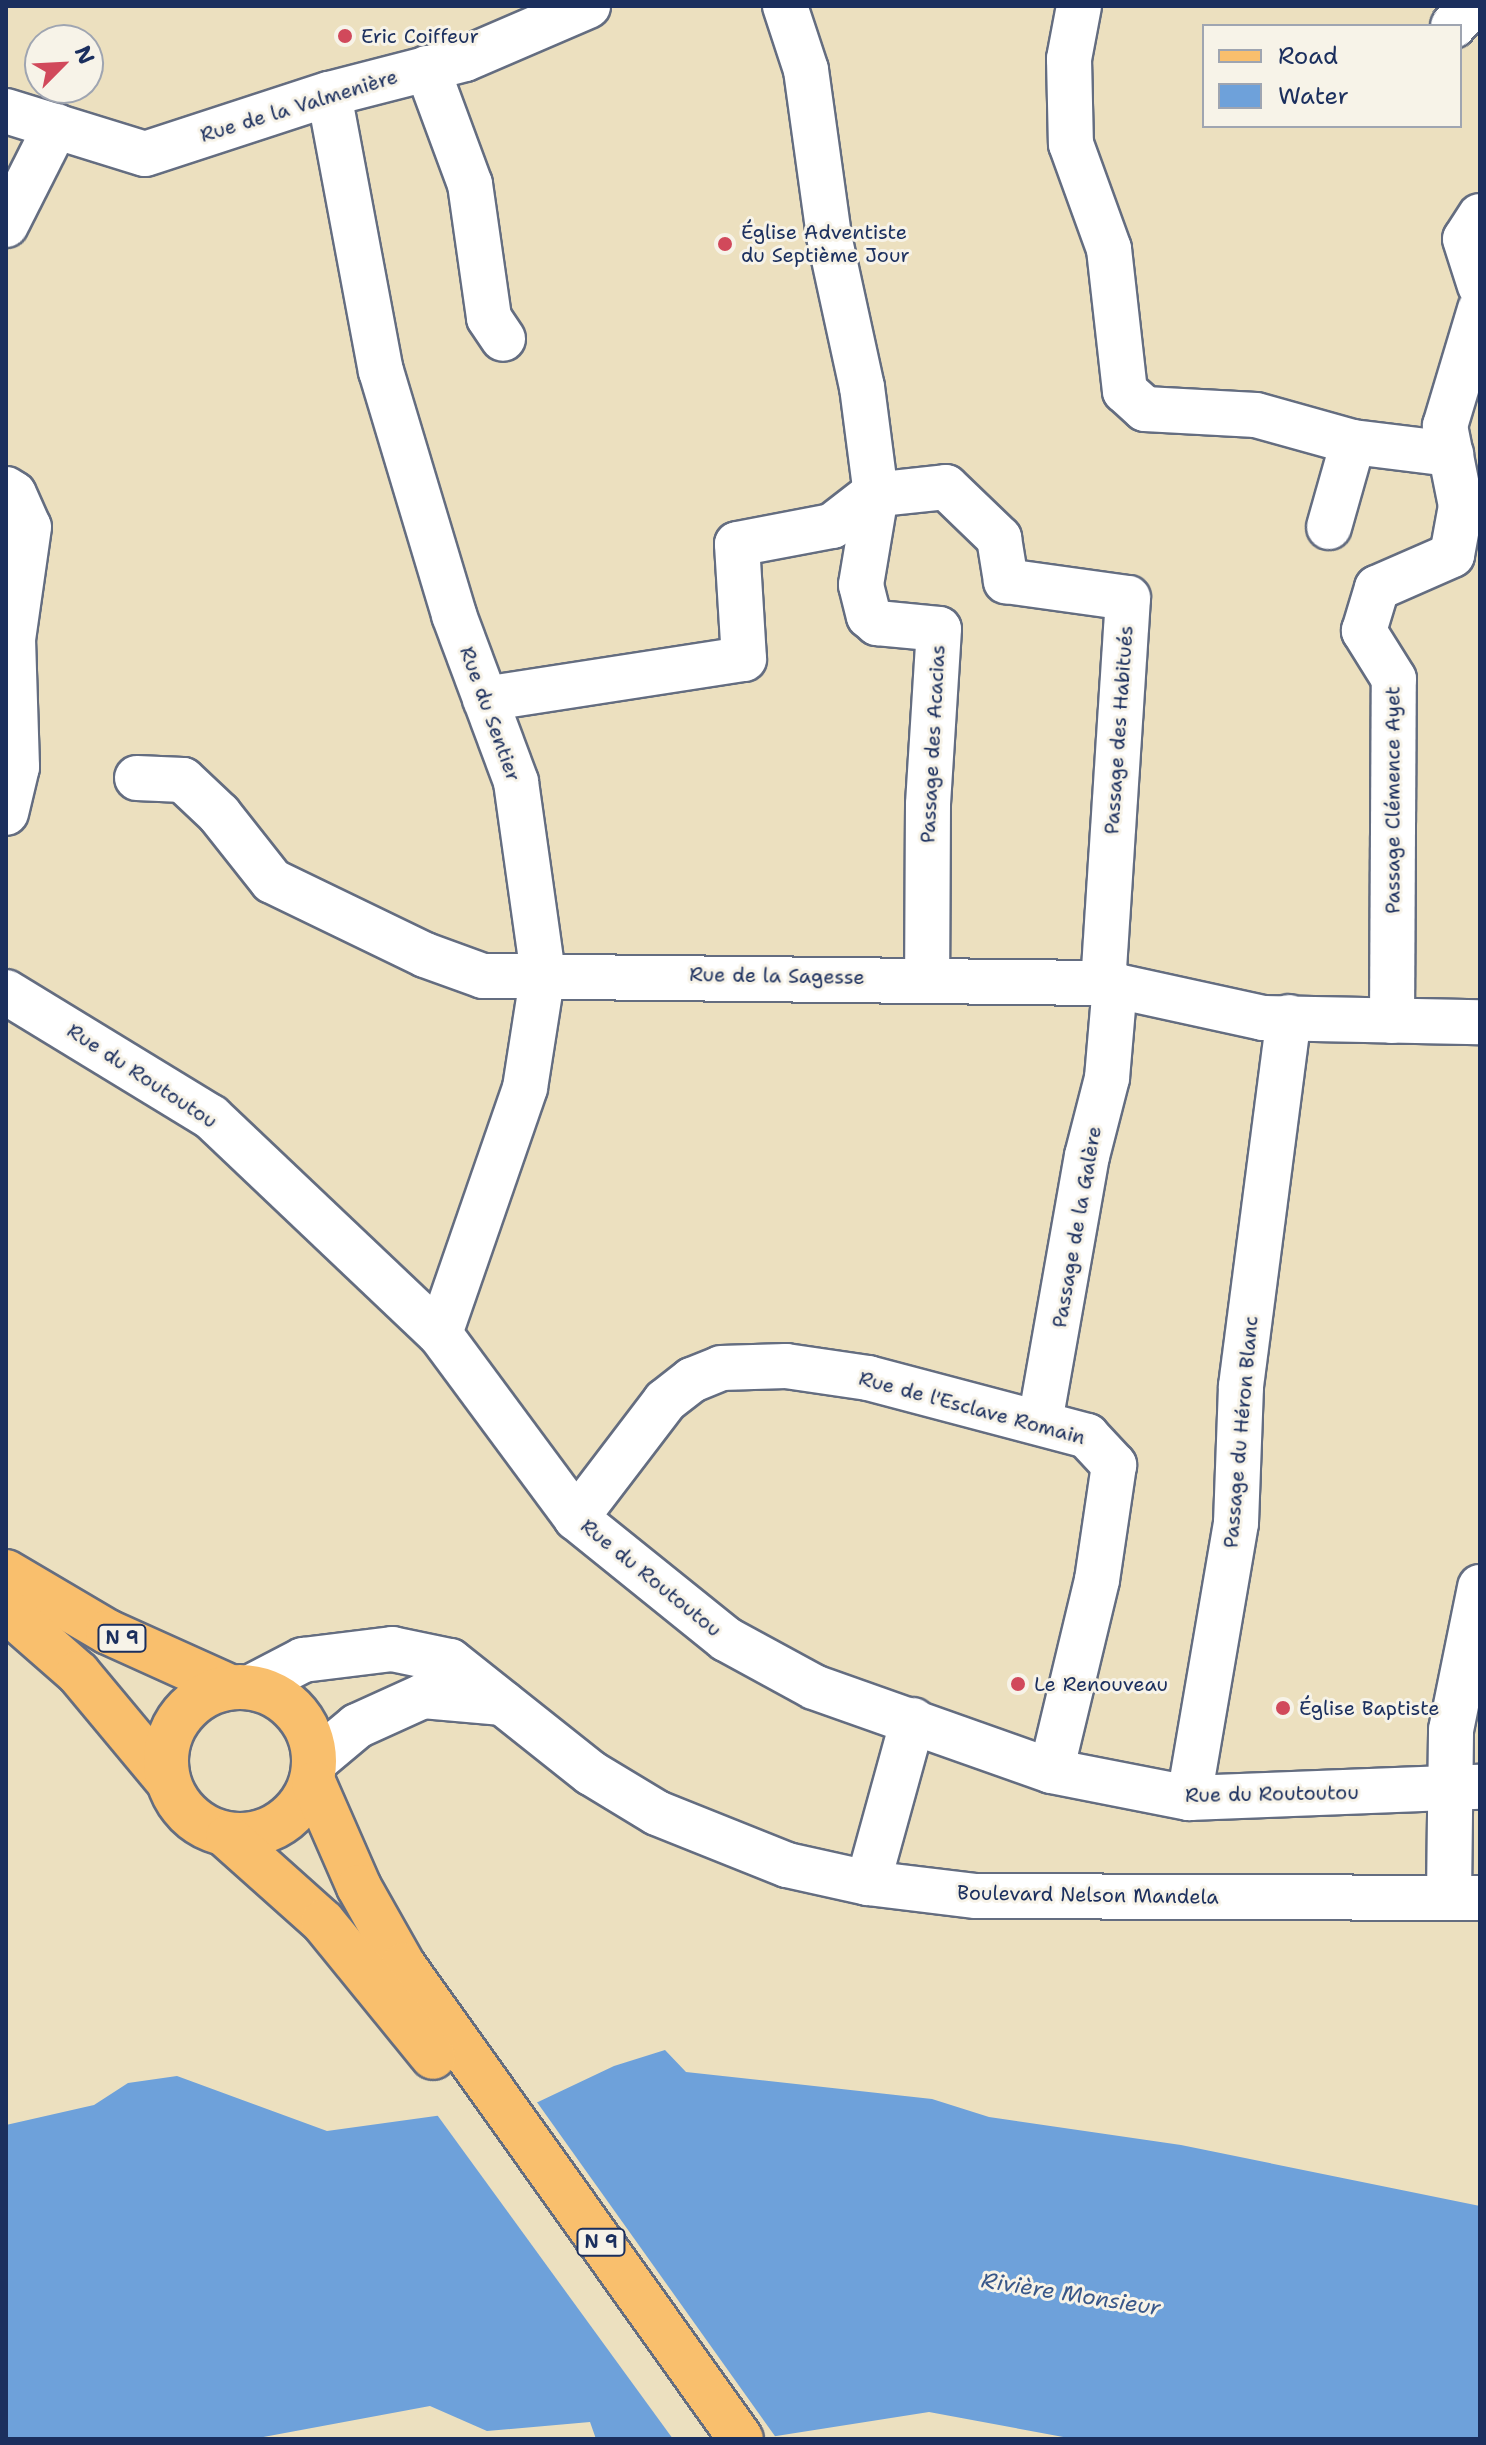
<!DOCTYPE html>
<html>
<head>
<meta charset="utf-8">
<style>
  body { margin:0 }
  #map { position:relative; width:1486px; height:2445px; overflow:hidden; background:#ece0bf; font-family:"Shantell Sans",sans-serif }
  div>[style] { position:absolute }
  .water>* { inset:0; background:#6ea1da }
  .pier>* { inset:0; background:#ece0bf }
  .roads { filter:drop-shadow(2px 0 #646d80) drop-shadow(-2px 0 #646d80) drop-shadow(0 2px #646d80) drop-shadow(0 -2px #646d80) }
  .minor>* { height:44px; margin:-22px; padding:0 22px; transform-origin:22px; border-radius:22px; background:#fff }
  .major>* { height:44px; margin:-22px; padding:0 22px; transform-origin:22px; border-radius:22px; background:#f9bf6d }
  .major>.ring { margin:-22px; padding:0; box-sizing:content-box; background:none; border:44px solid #f9bf6d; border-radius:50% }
  .dots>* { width:22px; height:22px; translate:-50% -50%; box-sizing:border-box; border:4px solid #f7f3e8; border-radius:50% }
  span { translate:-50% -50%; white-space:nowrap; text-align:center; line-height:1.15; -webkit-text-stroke:6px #f7f3e8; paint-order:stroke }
  .shield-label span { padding:2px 6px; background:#f7f3e8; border:2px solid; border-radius:6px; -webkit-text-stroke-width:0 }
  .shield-label { font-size:18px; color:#1b2f5e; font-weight:700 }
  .poi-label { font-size:20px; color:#1b2f5e }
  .left { translate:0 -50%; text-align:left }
  .street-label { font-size:20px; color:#1b2f5e }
  .water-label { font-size:22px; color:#385789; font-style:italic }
  .frame { position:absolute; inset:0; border:8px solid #1b2f5e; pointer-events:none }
  .legend { position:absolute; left:1202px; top:24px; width:260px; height:104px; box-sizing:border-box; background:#f7f3e8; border:2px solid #9fa5b1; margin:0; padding:10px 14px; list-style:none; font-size:24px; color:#1b2f5e }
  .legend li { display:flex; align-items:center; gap:16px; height:40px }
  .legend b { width:40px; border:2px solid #9fa5b1 }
  .north { position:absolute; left:24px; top:24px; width:80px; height:80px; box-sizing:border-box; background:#f7f3e8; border:2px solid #9fa5b1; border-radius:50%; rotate:66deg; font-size:22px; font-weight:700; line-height:32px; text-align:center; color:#1b2f5e }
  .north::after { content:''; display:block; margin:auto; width:28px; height:36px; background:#d1495b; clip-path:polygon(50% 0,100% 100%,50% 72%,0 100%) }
</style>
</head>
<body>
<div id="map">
  <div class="water">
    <i style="clip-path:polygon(665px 2050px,686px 2072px,932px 2099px,989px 2117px,1181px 2145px,1480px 2206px,1480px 2439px,1074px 2439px,929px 2412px,757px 2439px,596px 2439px,590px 2422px,487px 2431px,430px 2406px,253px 2439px,6px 2439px,6px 2125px,94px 2105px,128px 2083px,177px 2076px,327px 2131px,538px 2102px,614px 2066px)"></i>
  </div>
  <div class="pier">
    <i style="clip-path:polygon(534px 2098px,777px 2439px,673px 2439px,435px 2112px)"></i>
  </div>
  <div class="roads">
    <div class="minor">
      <i style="left:785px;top:6px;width:67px;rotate:71.8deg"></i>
      <i style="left:806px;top:70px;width:168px;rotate:82.1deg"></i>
      <i style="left:829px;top:236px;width:155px;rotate:77.7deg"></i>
      <i style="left:862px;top:387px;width:109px;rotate:82.6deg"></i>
      <i style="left:876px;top:495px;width:91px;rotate:99.5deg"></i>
      <i style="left:861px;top:585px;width:32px;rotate:76deg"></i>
      <i style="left:869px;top:616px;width:11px;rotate:41deg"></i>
      <i style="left:877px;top:623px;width:62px;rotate:5.5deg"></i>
      <i style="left:939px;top:629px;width:176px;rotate:93.6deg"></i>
      <i style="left:928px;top:805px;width:173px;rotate:90.3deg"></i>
      <i style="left:1079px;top:6px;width:54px;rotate:100.7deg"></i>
      <i style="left:1069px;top:59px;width:85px;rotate:88.7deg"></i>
      <i style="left:1071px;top:144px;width:112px;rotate:70.1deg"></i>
      <i style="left:1109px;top:249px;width:143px;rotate:83.6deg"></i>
      <i style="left:1125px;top:391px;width:27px;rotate:42deg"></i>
      <i style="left:1145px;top:409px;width:111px;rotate:3.1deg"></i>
      <i style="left:1256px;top:415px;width:101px;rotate:15.6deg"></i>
      <i style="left:1353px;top:442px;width:99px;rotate:7deg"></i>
      <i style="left:1453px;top:26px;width:28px;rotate:-46deg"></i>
      <i style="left:427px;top:68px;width:124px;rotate:69.7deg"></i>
      <i style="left:470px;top:184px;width:135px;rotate:81.9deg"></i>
      <i style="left:489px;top:318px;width:25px;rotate:56deg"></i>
      <i style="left:329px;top:94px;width:282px;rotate:79.4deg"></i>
      <i style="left:381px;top:371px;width:255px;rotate:73.3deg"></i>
      <i style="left:454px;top:615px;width:178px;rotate:69.6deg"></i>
      <i style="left:516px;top:782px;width:193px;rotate:82deg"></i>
      <i style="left:543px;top:973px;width:116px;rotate:98.9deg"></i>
      <i style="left:525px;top:1088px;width:260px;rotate:109.1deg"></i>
      <i style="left:6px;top:111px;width:145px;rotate:17.2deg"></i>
      <i style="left:145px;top:154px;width:194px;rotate:-18.1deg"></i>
      <i style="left:329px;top:94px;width:140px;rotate:-14.4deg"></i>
      <i style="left:465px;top:59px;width:134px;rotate:-23.3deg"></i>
      <i style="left:1480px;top:216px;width:27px;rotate:123deg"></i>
      <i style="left:1465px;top:239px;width:49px;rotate:72.3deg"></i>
      <i style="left:6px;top:225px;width:111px;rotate:-63.2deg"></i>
      <i style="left:6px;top:489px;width:9px;rotate:32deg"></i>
      <i style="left:14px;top:494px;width:36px;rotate:66deg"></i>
      <i style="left:29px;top:527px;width:113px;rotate:98.1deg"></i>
      <i style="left:13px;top:639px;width:128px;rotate:88.2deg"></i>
      <i style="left:17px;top:767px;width:47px;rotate:103.4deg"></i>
      <i style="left:1329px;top:527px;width:88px;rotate:-74.2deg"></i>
      <i style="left:485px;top:699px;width:262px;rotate:-8.8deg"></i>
      <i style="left:744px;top:659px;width:115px;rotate:-93.5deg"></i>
      <i style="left:737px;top:544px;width:97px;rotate:-10.7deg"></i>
      <i style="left:832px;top:526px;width:51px;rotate:-37.8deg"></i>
      <i style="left:872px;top:495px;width:74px;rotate:-6.2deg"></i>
      <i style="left:946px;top:487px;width:74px;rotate:43.9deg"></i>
      <i style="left:999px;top:538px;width:44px;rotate:80.8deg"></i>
      <i style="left:1006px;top:581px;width:123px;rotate:7.9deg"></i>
      <i style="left:1128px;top:598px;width:386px;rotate:93.7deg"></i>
      <i style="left:137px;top:778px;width:46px;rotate:2.5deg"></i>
      <i style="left:183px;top:780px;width:50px;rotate:43.4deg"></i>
      <i style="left:219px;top:814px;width:85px;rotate:51.7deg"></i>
      <i style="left:272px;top:881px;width:170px;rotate:25.8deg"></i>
      <i style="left:425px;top:955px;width:62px;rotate:19.9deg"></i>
      <i style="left:483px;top:976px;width:620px;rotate:0.65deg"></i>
      <i style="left:1103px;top:983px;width:164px;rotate:12.3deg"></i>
      <i style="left:1263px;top:1018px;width:217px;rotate:1.1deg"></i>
      <i style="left:6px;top:992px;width:240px;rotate:31.4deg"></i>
      <i style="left:211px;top:1117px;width:315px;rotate:43.5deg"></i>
      <i style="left:440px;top:1334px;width:229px;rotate:53.5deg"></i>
      <i style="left:576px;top:1518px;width:193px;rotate:38.9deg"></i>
      <i style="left:726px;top:1639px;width:100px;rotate:28.6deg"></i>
      <i style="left:814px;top:1687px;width:251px;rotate:19.5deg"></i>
      <i style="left:1051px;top:1771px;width:141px;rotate:11.1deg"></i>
      <i style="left:1189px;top:1798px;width:291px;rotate:-2.2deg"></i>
      <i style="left:1392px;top:1021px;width:342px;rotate:-89.7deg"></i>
      <i style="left:1394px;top:679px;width:57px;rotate:-122deg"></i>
      <i style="left:1364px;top:631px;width:45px;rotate:-73.2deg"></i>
      <i style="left:1377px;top:588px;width:82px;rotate:-23.7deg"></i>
      <i style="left:1452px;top:555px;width:50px;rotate:-79.6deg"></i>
      <i style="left:1461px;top:506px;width:82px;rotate:-101.3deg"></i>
      <i style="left:1445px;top:426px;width:122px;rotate:-73.3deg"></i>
      <i style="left:1040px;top:1422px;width:270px;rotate:-80deg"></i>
      <i style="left:1087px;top:1156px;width:81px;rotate:-75.6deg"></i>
      <i style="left:1107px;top:1078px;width:94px;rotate:-85.1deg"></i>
      <i style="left:576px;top:1518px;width:147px;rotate:-52.7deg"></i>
      <i style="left:665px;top:1401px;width:34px;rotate:-38deg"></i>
      <i style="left:692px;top:1380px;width:31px;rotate:-22deg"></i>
      <i style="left:721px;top:1368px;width:65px;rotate:-1.8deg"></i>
      <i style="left:786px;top:1366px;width:83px;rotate:8.3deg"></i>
      <i style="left:868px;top:1378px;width:227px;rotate:14.8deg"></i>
      <i style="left:1087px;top:1436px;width:40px;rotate:47deg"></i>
      <i style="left:1114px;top:1465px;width:116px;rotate:98.4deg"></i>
      <i style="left:1097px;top:1580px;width:196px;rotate:103.5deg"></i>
      <i style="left:251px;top:1687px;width:59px;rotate:-27.4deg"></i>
      <i style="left:303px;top:1660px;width:90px;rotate:-7deg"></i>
      <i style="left:392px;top:1649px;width:59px;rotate:11.7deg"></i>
      <i style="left:450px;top:1661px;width:180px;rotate:38.5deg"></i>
      <i style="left:591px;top:1773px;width:77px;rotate:31.2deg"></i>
      <i style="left:657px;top:1813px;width:140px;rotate:21.8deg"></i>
      <i style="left:787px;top:1865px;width:83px;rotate:12.5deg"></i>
      <i style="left:868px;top:1883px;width:109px;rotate:6.9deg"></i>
      <i style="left:976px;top:1896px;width:504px;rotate:0.23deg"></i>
      <i style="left:314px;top:1762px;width:56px;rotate:-39.9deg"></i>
      <i style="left:357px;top:1726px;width:72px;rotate:-24.4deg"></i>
      <i style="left:423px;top:1696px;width:80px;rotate:5deg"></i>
      <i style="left:1189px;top:1798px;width:279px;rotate:-80.3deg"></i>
      <i style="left:1236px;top:1523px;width:137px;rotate:-87.9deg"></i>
      <i style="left:1241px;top:1386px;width:372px;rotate:-82.6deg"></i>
      <i style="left:868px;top:1883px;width:169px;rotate:-74.6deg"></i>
      <i style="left:1449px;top:1897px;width:167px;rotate:-89.3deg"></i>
      <i style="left:1451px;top:1730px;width:146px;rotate:-78.5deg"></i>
    </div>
    <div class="major">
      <i style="left:6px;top:1572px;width:118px;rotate:30.5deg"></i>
      <i style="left:108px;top:1632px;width:134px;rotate:24.3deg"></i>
      <i style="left:6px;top:1610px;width:96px;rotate:41.2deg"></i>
      <i style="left:78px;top:1673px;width:139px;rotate:50.2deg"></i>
      <i class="ring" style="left:166px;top:1687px;width:104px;height:104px"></i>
      <i style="left:314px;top:1784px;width:112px;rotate:66.4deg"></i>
      <i style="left:359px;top:1887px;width:90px;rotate:60.6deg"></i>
      <i style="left:403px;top:1965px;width:582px;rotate:54.51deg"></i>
      <i style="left:228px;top:1837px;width:127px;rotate:41.8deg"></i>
      <i style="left:323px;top:1922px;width:174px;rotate:50.8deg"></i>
    </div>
  </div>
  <div class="dots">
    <i style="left:345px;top:36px;background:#d1495b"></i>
    <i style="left:725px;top:244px;background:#d1495b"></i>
    <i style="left:1018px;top:1684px;background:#d1495b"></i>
    <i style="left:1283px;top:1708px;background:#d1495b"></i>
  </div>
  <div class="shield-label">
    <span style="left:122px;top:1638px">N 9</span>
    <span style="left:601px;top:2242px">N 9</span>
  </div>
  <div class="poi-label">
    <span class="left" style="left:361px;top:36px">Eric Coiffeur</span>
    <span class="left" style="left:741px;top:244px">Église Adventiste<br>du Septième Jour</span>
    <span class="left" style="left:1034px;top:1684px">Le Renouveau</span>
    <span class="left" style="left:1299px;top:1708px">Église Baptiste</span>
  </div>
  <div class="street-label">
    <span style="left:299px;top:106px;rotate:-17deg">Rue de la Valmenière</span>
    <span style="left:490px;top:714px;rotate:70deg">Rue du Sentier</span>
    <span style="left:1119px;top:730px;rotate:-86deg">Passage des Habitués</span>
    <span style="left:933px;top:744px;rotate:-87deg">Passage des Acacias</span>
    <span style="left:1393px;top:800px;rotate:-90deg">Passage Clémence Ayet</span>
    <span style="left:777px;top:976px;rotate:1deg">Rue de la Sagesse</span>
    <span style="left:142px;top:1076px;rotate:33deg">Rue du Routoutou</span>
    <span style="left:1077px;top:1227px;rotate:-80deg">Passage de la Galère</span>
    <span style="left:972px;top:1408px;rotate:15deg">Rue de l'Esclave Romain</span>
    <span style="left:1241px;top:1432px;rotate:-85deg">Passage du Héron Blanc</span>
    <span style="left:651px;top:1578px;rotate:39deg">Rue du Routoutou</span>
    <span style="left:1272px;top:1794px;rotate:-1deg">Rue du Routoutou</span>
    <span style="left:1088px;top:1895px;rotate:1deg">Boulevard Nelson Mandela</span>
  </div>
  <div class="water-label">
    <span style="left:1071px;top:2294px;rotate:9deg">Rivière Monsieur</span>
  </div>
  <div class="frame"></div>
  <ul class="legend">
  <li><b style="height:10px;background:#f9bf6d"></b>Road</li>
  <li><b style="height:22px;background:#6ea1da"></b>Water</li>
  </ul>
  <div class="north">N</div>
</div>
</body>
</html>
